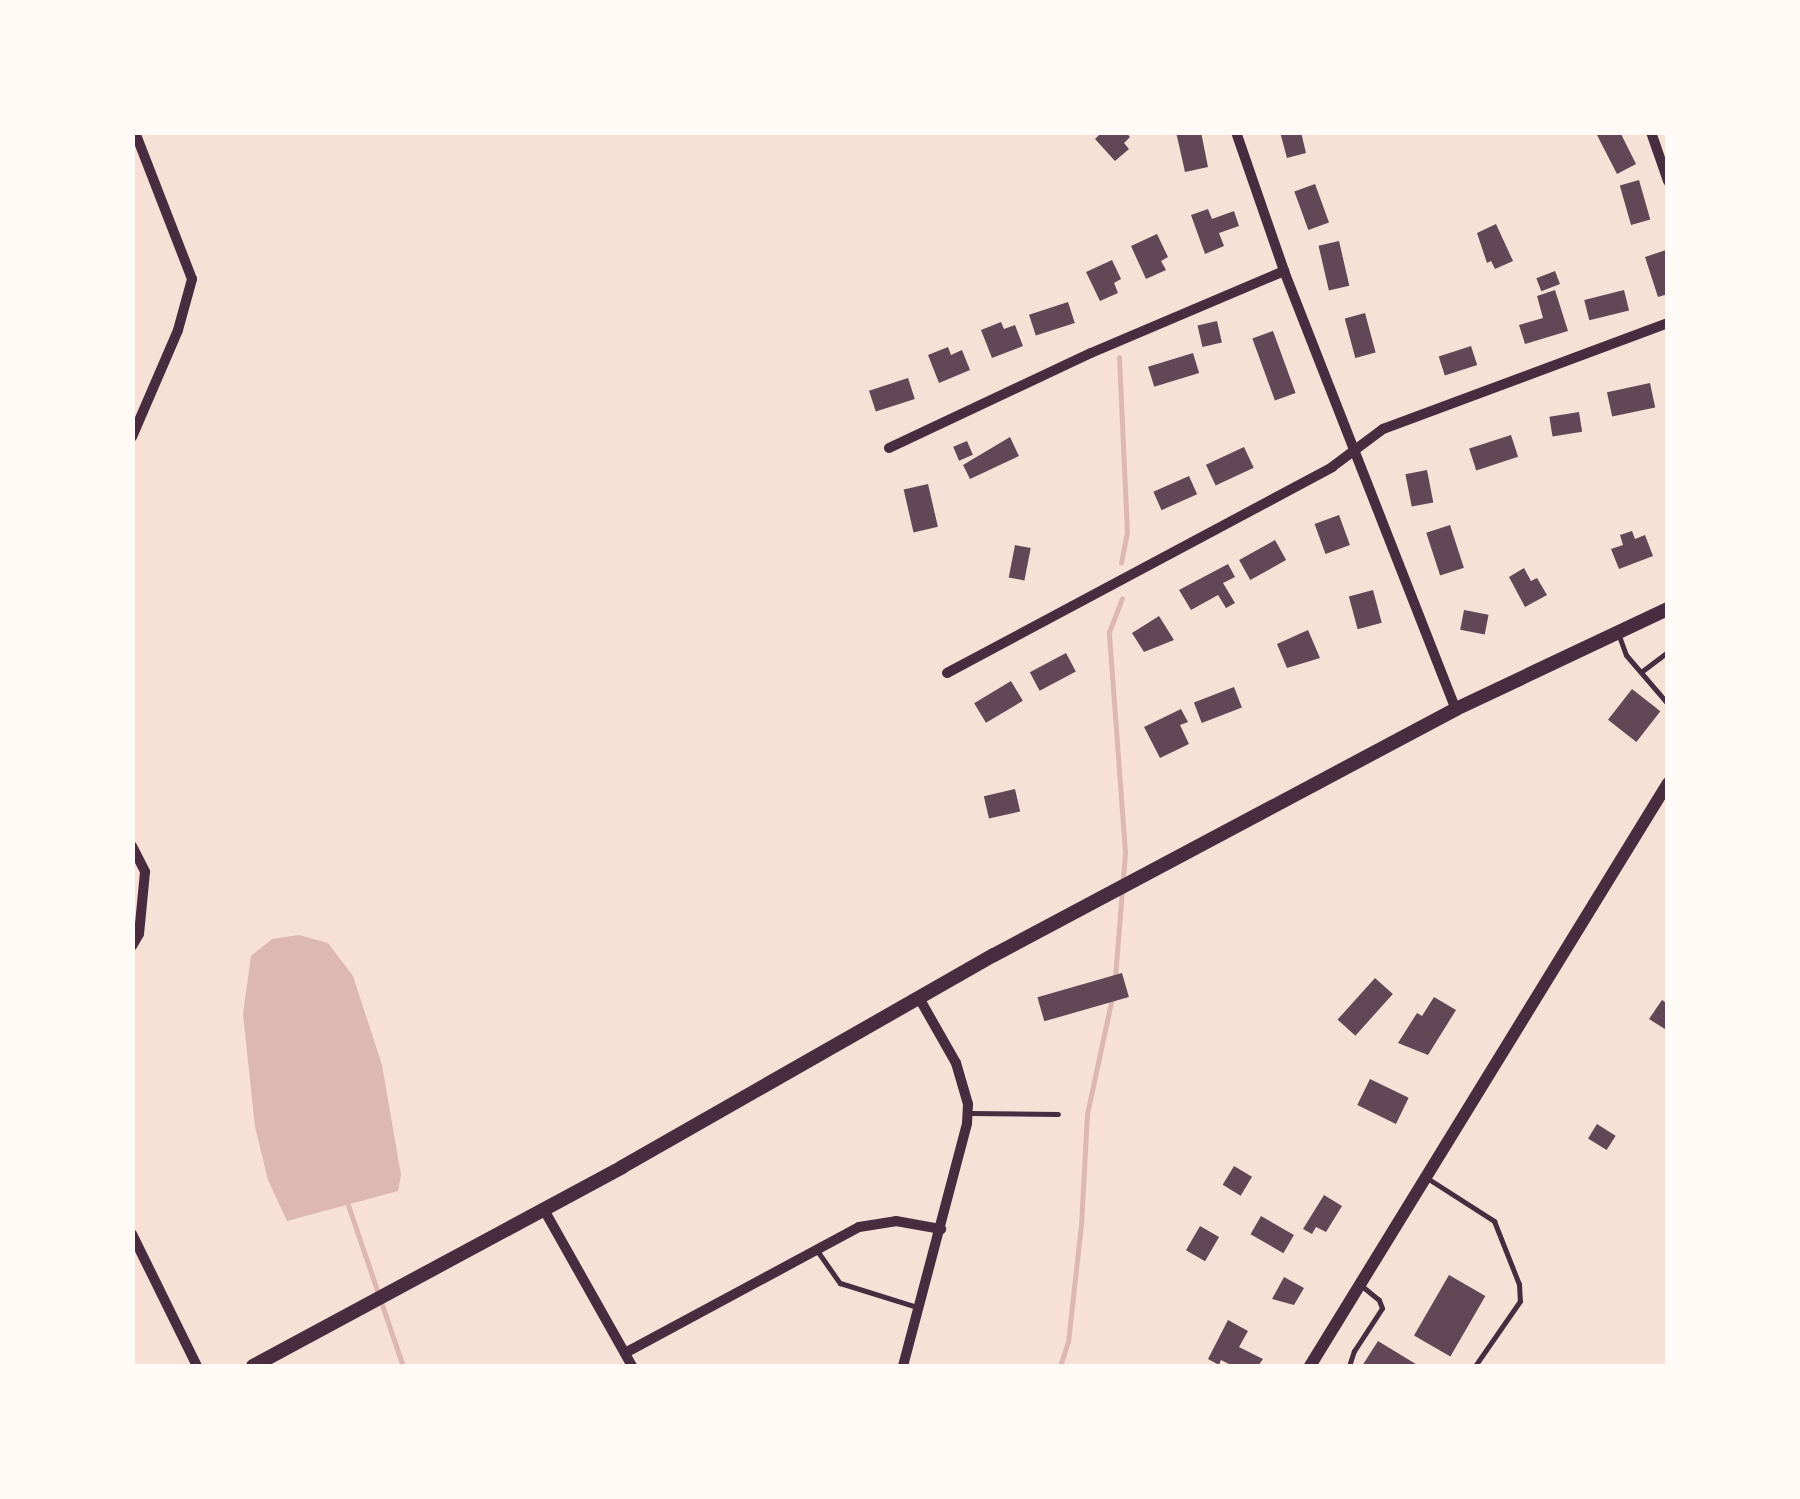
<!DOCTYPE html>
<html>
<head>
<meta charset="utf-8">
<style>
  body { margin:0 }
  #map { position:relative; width:1800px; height:1499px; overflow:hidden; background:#f7e1d7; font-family:Merriweather,serif }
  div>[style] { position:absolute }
  .water>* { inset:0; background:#dcb8b0 }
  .stream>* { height:5px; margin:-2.5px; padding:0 2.5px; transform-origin:2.5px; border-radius:2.5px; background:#dcb8b0 }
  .building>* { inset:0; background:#644757; transform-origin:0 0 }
  .service>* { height:5px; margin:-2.5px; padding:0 2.5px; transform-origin:2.5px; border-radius:2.5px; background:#4a2c40 }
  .minor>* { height:10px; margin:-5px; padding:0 5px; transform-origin:5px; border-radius:5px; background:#4a2c40 }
  .tertiary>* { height:12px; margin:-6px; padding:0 6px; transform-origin:6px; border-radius:6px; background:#4a2c40 }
  .secondary>* { height:14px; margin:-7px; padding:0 7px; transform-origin:7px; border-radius:7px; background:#4a2c40 }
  span { translate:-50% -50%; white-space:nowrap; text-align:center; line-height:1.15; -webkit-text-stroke:10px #fffaf5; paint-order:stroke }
  .frame { position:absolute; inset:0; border:135px solid #fffaf5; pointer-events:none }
</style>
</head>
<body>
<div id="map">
  <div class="water">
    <i style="clip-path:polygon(299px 935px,328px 943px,353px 976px,382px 1065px,401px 1175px,398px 1191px,287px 1221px,268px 1180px,255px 1127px,243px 1014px,251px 956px,272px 939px)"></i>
  </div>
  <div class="stream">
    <i style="left:1119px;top:357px;width:175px;rotate:87.4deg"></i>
    <i style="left:1127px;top:532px;width:31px;rotate:101deg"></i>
    <i style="left:1115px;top:977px;width:125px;rotate:-85.4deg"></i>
    <i style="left:1125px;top:852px;width:221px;rotate:-94.2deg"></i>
    <i style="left:1109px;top:632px;width:36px;rotate:-69deg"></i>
    <i style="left:346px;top:1199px;width:176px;rotate:71.2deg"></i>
    <i style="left:1060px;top:1366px;width:25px;rotate:-72deg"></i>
    <i style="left:1068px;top:1342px;width:118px;rotate:-83.7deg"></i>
    <i style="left:1081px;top:1225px;width:111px;rotate:-86.9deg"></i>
    <i style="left:1087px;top:1114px;width:120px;rotate:-77.9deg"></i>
  </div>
  <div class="building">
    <i style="clip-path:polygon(1102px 132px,1126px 132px,1130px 137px,1124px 143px,1129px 149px,1115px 161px,1095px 139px)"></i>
    <i style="clip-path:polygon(1176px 132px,1201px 132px,1208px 167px,1185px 172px)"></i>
    <i style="clip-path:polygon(1280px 132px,1301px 132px,1306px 153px,1287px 158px)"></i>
    <i style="clip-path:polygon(1602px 132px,1620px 132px,1636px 164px,1617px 174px,1597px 135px)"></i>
    <i style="left:1639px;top:180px;width:41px;height:20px;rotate:74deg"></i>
    <i style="left:1315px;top:184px;width:41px;height:22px;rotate:70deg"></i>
    <i style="clip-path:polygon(1208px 209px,1212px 219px,1234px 211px,1239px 226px,1219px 233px,1224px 246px,1205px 254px,1191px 215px)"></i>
    <i style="clip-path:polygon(1496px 224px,1513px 261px,1495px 269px,1491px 261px,1487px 263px,1477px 233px)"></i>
    <i style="clip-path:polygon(1157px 234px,1168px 257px,1161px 261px,1166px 270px,1146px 279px,1131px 246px)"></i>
    <i style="left:1339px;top:241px;width:46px;height:21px;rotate:77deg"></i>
    <i style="clip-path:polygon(1666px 250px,1668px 294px,1658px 297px,1645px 257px)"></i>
    <i style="clip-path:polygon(1112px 260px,1121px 279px,1114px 283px,1118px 293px,1100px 301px,1086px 272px)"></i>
    <i style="left:1555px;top:271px;width:14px;height:20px;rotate:69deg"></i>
    <i style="clip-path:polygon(1555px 290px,1568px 331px,1525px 344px,1519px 325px,1543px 318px,1537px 296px)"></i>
    <i style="left:1624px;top:290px;width:21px;height:41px;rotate:76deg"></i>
    <i style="left:1068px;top:302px;width:22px;height:41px;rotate:72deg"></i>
    <i style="left:1365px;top:313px;width:41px;height:21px;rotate:75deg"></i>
    <i style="left:1217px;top:321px;width:22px;height:20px;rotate:77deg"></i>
    <i style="clip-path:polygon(1001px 322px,1004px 329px,1015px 325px,1023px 346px,992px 358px,981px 330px)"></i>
    <i style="left:1273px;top:331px;width:66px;height:22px;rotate:70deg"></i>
    <i style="left:1471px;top:346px;width:20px;height:34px;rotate:72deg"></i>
    <i style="clip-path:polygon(948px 347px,951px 355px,962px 350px,970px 370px,939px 383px,928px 355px)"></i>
    <i style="left:1193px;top:353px;width:21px;height:47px;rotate:73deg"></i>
    <i style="left:908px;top:378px;width:22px;height:41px;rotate:72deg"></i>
    <i style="left:1650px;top:383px;width:25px;height:44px;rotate:78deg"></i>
    <i style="left:1579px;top:412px;width:20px;height:30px;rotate:81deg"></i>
    <i style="left:1511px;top:435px;width:23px;height:44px;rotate:72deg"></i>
    <i style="clip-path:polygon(1010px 437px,1019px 456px,970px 479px,963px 465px)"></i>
    <i style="left:967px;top:441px;width:15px;height:15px;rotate:67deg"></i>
    <i style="left:1244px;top:447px;width:23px;height:42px;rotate:65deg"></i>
    <i style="left:1427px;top:470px;width:33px;height:22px;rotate:79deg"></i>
    <i style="left:1189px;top:476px;width:20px;height:39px;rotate:66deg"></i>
    <i style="left:928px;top:484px;width:44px;height:25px;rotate:77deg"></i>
    <i style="left:1339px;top:515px;width:32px;height:26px;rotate:70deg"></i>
    <i style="left:1450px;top:525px;width:45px;height:25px;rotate:72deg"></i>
    <i style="clip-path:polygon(1632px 531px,1635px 539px,1645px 535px,1653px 556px,1619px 569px,1611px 549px,1623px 545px,1620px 535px)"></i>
    <i style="left:1275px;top:540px;width:23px;height:41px;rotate:61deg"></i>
    <i style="left:1015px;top:545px;width:16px;height:33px;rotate:11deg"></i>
    <i style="clip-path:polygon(1228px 564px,1235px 577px,1223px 583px,1235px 603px,1226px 608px,1218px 595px,1191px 610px,1179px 590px)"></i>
    <i style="clip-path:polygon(1524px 568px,1531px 581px,1537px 578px,1547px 595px,1525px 607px,1509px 577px)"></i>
    <i style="left:1373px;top:590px;width:34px;height:25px;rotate:75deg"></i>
    <i style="left:1464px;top:610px;width:25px;height:20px;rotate:11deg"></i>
    <i style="clip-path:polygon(1159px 616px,1174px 640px,1144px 652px,1132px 633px)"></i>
    <i style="clip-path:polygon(1308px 630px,1320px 658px,1287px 668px,1277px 644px)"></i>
    <i style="left:1066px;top:653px;width:21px;height:41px;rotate:62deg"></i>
    <i style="left:1011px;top:681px;width:23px;height:43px;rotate:59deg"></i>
    <i style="left:1234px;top:687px;width:22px;height:43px;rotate:69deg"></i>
    <i style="left:1632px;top:689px;width:36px;height:39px;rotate:38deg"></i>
    <i style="clip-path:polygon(1181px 709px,1188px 722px,1180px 725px,1189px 744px,1160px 758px,1144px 727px)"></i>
    <i style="left:1015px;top:789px;width:23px;height:32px;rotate:77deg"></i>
    <i style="left:1122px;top:973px;width:25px;height:88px;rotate:74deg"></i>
    <i style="left:1375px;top:978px;width:24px;height:56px;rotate:42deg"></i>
    <i style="clip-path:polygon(1434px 997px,1456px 1010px,1428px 1055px,1398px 1043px,1417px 1013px,1422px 1016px)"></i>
    <i style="clip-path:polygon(1662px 1000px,1668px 1004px,1668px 1031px,1649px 1019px)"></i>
    <i style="left:1370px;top:1079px;width:43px;height:29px;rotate:26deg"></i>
    <i style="left:1597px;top:1124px;width:22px;height:17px;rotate:32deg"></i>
    <i style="left:1234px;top:1166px;width:21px;height:22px;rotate:31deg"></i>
    <i style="clip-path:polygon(1324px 1195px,1342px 1206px,1326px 1232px,1316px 1227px,1312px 1234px,1303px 1229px)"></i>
    <i style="left:1261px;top:1216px;width:38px;height:21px;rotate:30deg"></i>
    <i style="left:1200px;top:1226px;width:22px;height:28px;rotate:30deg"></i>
    <i style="left:1449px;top:1275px;width:42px;height:70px;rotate:30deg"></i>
    <i style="clip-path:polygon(1284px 1277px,1304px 1288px,1294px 1305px,1272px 1299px)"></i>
    <i style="clip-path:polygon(1228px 1320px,1248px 1331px,1239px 1347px,1263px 1359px,1258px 1366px,1233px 1366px,1221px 1360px,1219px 1365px,1208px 1359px)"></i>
    <i style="clip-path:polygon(1378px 1341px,1419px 1366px,1362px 1366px)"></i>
  </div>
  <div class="service">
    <i style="left:1618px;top:633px;width:23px;rotate:70deg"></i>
    <i style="left:1626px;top:655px;width:65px;rotate:49.4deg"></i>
    <i style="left:1641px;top:672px;width:34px;rotate:-37deg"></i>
    <i style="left:970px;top:1113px;width:88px;rotate:0.7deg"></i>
    <i style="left:1427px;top:1178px;width:80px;rotate:32.7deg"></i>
    <i style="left:1494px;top:1221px;width:68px;rotate:68.4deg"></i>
    <i style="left:1519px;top:1284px;width:17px;rotate:87deg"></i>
    <i style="left:1520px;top:1301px;width:79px;rotate:124.7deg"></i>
    <i style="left:818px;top:1252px;width:38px;rotate:55deg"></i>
    <i style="left:840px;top:1283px;width:81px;rotate:17.3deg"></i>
    <i style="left:1349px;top:1366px;width:16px;rotate:-72deg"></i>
    <i style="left:1354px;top:1351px;width:51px;rotate:-56.9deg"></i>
    <i style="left:1382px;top:1308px;width:9px;rotate:-111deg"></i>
    <i style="left:1379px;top:1300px;width:21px;rotate:-141deg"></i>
  </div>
  <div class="minor">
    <i style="left:1236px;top:132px;width:147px;rotate:70.9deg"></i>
    <i style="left:1284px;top:271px;width:471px;rotate:68.6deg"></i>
    <i style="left:1651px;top:132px;width:52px;rotate:70.9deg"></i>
    <i style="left:132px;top:437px;width:116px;rotate:-66.7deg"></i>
    <i style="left:178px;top:330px;width:53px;rotate:-74.6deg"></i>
    <i style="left:192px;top:279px;width:158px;rotate:-111.2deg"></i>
    <i style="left:889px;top:448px;width:223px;rotate:-25.2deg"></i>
    <i style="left:1091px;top:353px;width:210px;rotate:-23deg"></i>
    <i style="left:947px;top:673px;width:437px;rotate:-28.1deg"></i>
    <i style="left:1332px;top:467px;width:64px;rotate:-36.7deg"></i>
    <i style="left:1383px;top:429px;width:304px;rotate:-20.4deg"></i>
    <i style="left:132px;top:846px;width:29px;rotate:63deg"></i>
    <i style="left:145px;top:872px;width:62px;rotate:95.5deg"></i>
    <i style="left:139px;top:934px;width:14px;rotate:120deg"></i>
    <i style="left:543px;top:1208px;width:181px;rotate:60.6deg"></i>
    <i style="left:132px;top:1234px;width:147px;rotate:63.8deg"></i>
    <i style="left:625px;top:1353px;width:266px;rotate:-28.3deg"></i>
    <i style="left:859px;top:1227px;width:37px;rotate:-9deg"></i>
    <i style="left:896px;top:1221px;width:46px;rotate:10.1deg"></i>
    <i style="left:903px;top:1366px;width:251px;rotate:-75.2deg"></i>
    <i style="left:967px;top:1123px;width:19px;rotate:-87deg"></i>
    <i style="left:968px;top:1104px;width:43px;rotate:-106.3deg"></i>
    <i style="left:956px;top:1063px;width:75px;rotate:-119.6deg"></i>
  </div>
  <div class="tertiary">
    <i style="left:1310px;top:1366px;width:684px;rotate:-58.45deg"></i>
  </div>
  <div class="secondary">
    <i style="left:253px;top:1366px;width:419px;rotate:-28.3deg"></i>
    <i style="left:622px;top:1167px;width:428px;rotate:-29.7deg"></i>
    <i style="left:994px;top:955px;width:523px;rotate:-28.03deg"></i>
    <i style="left:1456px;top:709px;width:234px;rotate:-25.3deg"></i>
  </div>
  <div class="frame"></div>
</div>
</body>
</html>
